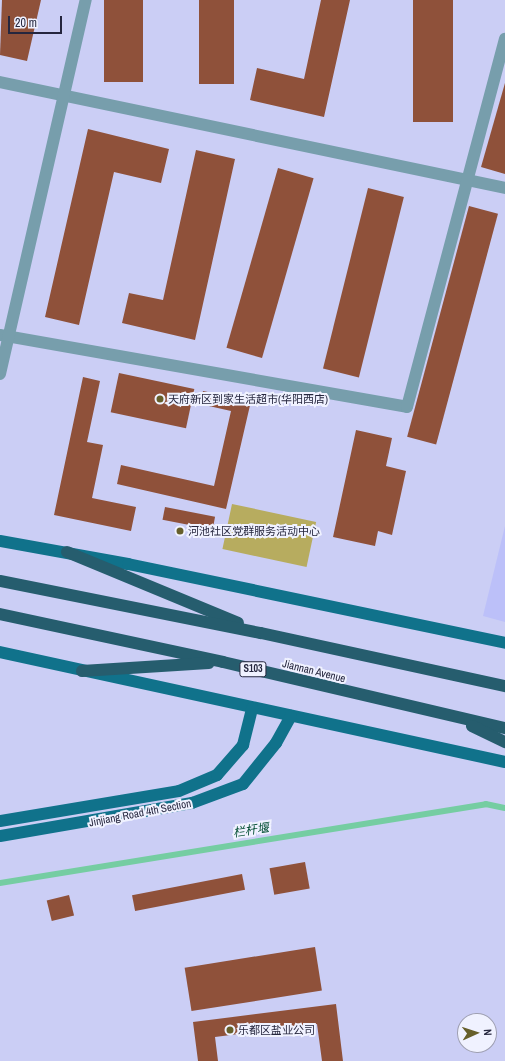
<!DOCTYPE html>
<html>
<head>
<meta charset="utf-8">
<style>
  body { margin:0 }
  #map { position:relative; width:505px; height:1061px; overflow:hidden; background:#cbcef5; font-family:"Archivo Narrow","Noto Sans SC",sans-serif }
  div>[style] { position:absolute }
  .built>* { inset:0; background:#bcc0f9 }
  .green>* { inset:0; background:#b7ac5f; transform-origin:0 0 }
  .stream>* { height:5.5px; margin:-2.75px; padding:0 2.75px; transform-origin:2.75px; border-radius:2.75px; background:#75cda2 }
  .building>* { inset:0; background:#8f513a; transform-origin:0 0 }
  .minor>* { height:12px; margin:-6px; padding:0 6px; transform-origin:6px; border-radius:6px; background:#779eac }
  .major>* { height:12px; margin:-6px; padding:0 6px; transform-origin:6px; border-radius:6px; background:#10728b }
  .highway>* { height:12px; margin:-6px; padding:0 6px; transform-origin:6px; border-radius:6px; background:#265d6e }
  .dots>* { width:11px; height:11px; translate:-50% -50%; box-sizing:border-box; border:2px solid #f0f2ff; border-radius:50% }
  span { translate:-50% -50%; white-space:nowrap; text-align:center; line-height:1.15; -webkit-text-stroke:4px #f0f2ff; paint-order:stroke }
  .shield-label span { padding:1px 3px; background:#f0f2ff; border:1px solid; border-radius:3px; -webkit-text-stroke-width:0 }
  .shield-label { font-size:10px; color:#25263e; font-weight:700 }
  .poi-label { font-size:11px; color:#25263e }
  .left { translate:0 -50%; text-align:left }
  .street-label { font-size:11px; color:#25263e }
  .water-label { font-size:12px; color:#024e33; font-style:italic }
  .north { position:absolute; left:457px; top:1013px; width:40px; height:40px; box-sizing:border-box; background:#f0f2ff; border:1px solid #9fa0b2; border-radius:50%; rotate:87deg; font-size:11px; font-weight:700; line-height:16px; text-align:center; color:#25263e }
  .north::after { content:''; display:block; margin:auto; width:14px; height:18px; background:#665f2b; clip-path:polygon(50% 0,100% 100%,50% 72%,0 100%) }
  .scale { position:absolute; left:8px; top:16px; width:54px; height:18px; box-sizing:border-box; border:2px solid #25263e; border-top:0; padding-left:5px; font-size:12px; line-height:14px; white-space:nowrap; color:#25263e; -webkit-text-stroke:3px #f0f2ff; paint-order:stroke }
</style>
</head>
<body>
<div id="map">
  <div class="built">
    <i style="clip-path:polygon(505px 526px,505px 622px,483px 616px)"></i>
  </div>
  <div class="green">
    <i style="left:232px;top:504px;width:86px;height:46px;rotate:12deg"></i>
  </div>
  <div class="stream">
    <i style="left:0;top:883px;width:492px;rotate:-9.2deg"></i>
    <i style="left:486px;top:804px;width:19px;rotate:12deg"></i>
  </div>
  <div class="building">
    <i style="clip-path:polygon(2px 0,41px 0,27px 61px,0 55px)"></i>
    <i style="left:104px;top:0;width:39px;height:82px"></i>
    <i style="left:199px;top:0;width:35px;height:84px"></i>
    <i style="clip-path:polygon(321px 0,350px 0,324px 117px,250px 100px,257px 68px,304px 79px)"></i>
    <i style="left:413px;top:0;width:40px;height:122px"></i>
    <i style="clip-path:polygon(505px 83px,505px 174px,481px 167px)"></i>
    <i style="clip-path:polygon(88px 129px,169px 149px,161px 183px,114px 172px,79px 325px,45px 317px)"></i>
    <i style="clip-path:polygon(196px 150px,235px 159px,195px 340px,122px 323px,129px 293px,163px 300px)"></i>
    <i style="left:278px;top:168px;width:37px;height:187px;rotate:16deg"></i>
    <i style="left:368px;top:188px;width:37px;height:186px;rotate:14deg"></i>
    <i style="left:469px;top:206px;width:30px;height:239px;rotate:15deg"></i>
    <i style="left:119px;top:373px;width:77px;height:40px;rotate:12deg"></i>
    <i style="clip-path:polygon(83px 377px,100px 381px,87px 442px,103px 445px,92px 498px,136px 507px,131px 531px,54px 515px)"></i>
    <i style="clip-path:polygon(203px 391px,251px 401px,226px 509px,117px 484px,121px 465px,214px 486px,231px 411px,200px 404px)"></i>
    <i style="clip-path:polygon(356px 430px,392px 438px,386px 466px,406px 471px,392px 535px,378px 531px,375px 546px,333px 537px)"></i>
    <i style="left:165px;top:507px;width:51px;height:13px;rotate:11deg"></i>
    <i style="left:305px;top:862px;width:27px;height:36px;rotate:80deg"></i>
    <i style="left:242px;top:874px;width:16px;height:112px;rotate:79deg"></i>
    <i style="left:69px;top:895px;width:21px;height:23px;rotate:76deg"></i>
    <i style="left:315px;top:947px;width:44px;height:132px;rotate:81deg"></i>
    <i style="clip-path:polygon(336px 1004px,343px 1061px,322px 1061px,317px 1024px,215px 1037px,218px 1061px,198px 1061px,193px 1022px)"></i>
  </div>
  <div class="minor">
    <i style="left:0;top:82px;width:516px;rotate:11.85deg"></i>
    <i style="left:0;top:335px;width:413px;rotate:10deg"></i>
    <i style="left:407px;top:407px;width:381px;rotate:-75.1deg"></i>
    <i style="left:0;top:374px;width:384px;rotate:-77.1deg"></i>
  </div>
  <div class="major">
    <i style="left:0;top:541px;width:130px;rotate:10.2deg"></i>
    <i style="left:128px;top:564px;width:385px;rotate:11.8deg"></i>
    <i style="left:0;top:652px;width:517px;rotate:12.29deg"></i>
    <i style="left:0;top:821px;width:181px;rotate:-9.5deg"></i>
    <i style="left:179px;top:791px;width:41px;rotate:-22.8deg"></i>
    <i style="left:217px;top:775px;width:40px;rotate:-49deg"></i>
    <i style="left:243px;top:745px;width:38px;rotate:-76deg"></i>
    <i style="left:0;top:836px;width:195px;rotate:-9.8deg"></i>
    <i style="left:192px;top:803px;width:54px;rotate:-20.4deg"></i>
    <i style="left:243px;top:784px;width:53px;rotate:-51.2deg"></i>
    <i style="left:276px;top:743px;width:31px;rotate:-61deg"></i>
  </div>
  <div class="highway">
    <i style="left:67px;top:552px;width:185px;rotate:22.5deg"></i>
    <i style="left:0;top:581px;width:266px;rotate:11.3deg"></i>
    <i style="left:261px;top:633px;width:250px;rotate:12.3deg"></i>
    <i style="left:0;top:614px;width:228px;rotate:12.1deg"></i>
    <i style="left:223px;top:662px;width:290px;rotate:13.2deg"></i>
    <i style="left:82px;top:671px;width:127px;rotate:-3.6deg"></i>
    <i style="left:472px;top:726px;width:37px;rotate:26deg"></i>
  </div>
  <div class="dots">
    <i style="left:160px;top:399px;background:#665f2b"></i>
    <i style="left:180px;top:531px;background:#665f2b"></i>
    <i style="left:230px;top:1030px;background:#665f2b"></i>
  </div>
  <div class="shield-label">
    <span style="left:253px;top:669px">S103</span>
  </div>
  <div class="poi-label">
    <span class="left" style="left:168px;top:399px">天府新区到家生活超市(华阳西店)</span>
    <span class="left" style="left:188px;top:531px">河池社区党群服务活动中心</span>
    <span class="left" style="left:238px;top:1030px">乐都区盐业公司</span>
  </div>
  <div class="street-label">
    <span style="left:314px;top:671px;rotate:14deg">Jiannan Avenue</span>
    <span style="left:140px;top:813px;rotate:-11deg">Jinjiang Road 4th Section</span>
  </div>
  <div class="water-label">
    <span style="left:251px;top:831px;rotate:-9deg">栏杆堰</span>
  </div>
  <div class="north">N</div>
  <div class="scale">20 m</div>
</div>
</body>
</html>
